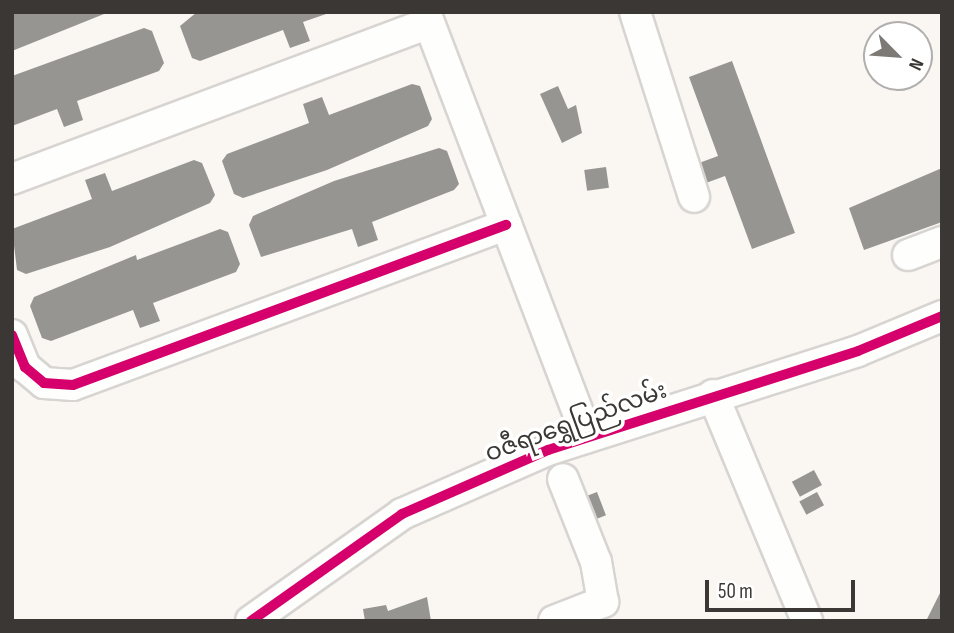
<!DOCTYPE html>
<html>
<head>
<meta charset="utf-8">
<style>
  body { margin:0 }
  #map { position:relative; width:954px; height:633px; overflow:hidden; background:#faf6f2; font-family:"Sofia Sans Condensed","Noto Sans Myanmar",sans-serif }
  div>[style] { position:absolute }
  .building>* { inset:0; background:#979592; transform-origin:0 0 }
  .roads { filter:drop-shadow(2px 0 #d7d4d1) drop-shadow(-2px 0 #d7d4d1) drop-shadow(0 2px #d7d4d1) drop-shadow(0 -2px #d7d4d1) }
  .minor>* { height:30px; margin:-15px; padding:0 15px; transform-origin:15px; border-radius:15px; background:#fefefd }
  .cycleway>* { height:10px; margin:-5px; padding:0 5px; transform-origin:5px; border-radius:5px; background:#d6006c }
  span { translate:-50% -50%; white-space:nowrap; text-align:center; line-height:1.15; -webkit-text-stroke:7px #fff; paint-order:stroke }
  .street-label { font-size:24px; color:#3a3734 }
  .frame { position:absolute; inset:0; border:14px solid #3a3734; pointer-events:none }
  .north { position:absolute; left:863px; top:21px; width:70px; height:70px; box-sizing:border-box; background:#fff; border:2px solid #b0afae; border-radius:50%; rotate:115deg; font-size:19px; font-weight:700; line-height:28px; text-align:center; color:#3a3734 }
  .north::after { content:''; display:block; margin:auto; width:24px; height:32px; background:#7d7a76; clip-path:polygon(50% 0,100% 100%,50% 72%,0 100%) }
  .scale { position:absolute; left:705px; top:580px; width:150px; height:32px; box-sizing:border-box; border:4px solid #3a3734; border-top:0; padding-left:9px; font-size:21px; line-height:24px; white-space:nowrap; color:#3a3734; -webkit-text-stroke:5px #fff; paint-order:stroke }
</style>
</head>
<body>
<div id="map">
  <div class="building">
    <i style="clip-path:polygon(12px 12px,109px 12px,12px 51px)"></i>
    <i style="clip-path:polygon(197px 12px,329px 12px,329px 13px,303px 22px,310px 41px,290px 48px,283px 30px,200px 61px,192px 58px,180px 26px)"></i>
    <i style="clip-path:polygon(144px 28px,152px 31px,164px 63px,159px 71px,77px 101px,83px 120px,64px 127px,57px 109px,12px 126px,12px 76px)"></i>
    <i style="clip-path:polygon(732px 61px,795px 233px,752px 249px,725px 176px,706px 183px,699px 163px,718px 156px,689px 77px)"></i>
    <i style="clip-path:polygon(412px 84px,420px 86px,432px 119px,428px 126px,327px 170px,243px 198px,234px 194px,222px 161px,227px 154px,309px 123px,303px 104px,322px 97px,329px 115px)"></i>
    <i style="clip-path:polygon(558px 86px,568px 109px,576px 105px,582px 133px,562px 143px,540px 94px)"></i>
    <i style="clip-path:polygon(439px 148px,447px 151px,459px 184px,454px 190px,372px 222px,378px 240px,358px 247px,352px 229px,261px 257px,249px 225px,253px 216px,334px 181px)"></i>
    <i style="clip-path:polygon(194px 160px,202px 163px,215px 195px,210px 203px,110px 247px,26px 274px,17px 270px,12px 229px,92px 199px,85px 180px,105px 173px,112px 191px)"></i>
    <i style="left:606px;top:167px;width:21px;height:22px;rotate:82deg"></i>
    <i style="clip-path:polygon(942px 168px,942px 222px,864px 250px,849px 208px)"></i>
    <i style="clip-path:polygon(220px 229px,228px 232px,240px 264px,236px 272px,153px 303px,160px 321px,140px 328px,133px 310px,51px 341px,42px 338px,30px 306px,34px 297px,136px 255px,137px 260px)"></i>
    <i style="left:814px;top:470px;width:17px;height:25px;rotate:62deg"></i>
    <i style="left:597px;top:492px;width:25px;height:18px;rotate:69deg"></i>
    <i style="left:817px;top:492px;width:15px;height:20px;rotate:62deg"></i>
    <i style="clip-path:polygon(942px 589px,942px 621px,931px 621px,927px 619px)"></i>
    <i style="clip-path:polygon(427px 597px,431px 621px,365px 621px,363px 609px,386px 605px,388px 611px)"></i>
  </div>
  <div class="roads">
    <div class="minor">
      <i style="left:425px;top:12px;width:455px;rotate:69.1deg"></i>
      <i style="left:635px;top:12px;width:194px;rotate:72.3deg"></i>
      <i style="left:12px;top:179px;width:445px;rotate:-20.5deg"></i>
      <i style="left:908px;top:255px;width:36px;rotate:-21deg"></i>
      <i style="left:12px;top:335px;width:35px;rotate:68deg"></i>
      <i style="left:25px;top:367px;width:25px;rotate:40deg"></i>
      <i style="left:44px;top:383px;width:29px;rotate:4deg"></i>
      <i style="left:73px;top:385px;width:462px;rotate:-20.3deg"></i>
      <i style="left:713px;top:395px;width:245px;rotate:67.4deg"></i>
      <i style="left:251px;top:621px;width:185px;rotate:-35.3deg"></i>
      <i style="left:402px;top:514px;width:159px;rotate:-23.7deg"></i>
      <i style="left:548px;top:450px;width:325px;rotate:-17.7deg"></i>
      <i style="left:858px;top:351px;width:91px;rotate:-22.6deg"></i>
      <i style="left:554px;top:621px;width:53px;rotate:-21.2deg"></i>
      <i style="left:603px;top:602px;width:41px;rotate:-99.9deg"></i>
      <i style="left:596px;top:562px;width:89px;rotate:-111.7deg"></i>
    </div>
  </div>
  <div class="cycleway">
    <i style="left:12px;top:335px;width:35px;rotate:68deg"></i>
    <i style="left:25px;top:367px;width:25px;rotate:40deg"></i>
    <i style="left:44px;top:383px;width:29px;rotate:4deg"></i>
    <i style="left:73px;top:385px;width:462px;rotate:-20.3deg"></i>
    <i style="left:251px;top:621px;width:185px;rotate:-35.3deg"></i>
    <i style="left:402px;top:514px;width:159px;rotate:-23.7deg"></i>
    <i style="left:548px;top:450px;width:325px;rotate:-17.7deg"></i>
    <i style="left:858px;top:351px;width:91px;rotate:-22.6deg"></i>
  </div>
  <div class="street-label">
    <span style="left:576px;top:422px;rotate:-20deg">ဝဇီရာရွှေပြည်လမ်း</span>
  </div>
  <div class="frame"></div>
  <div class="north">N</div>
  <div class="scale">50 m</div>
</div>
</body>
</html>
